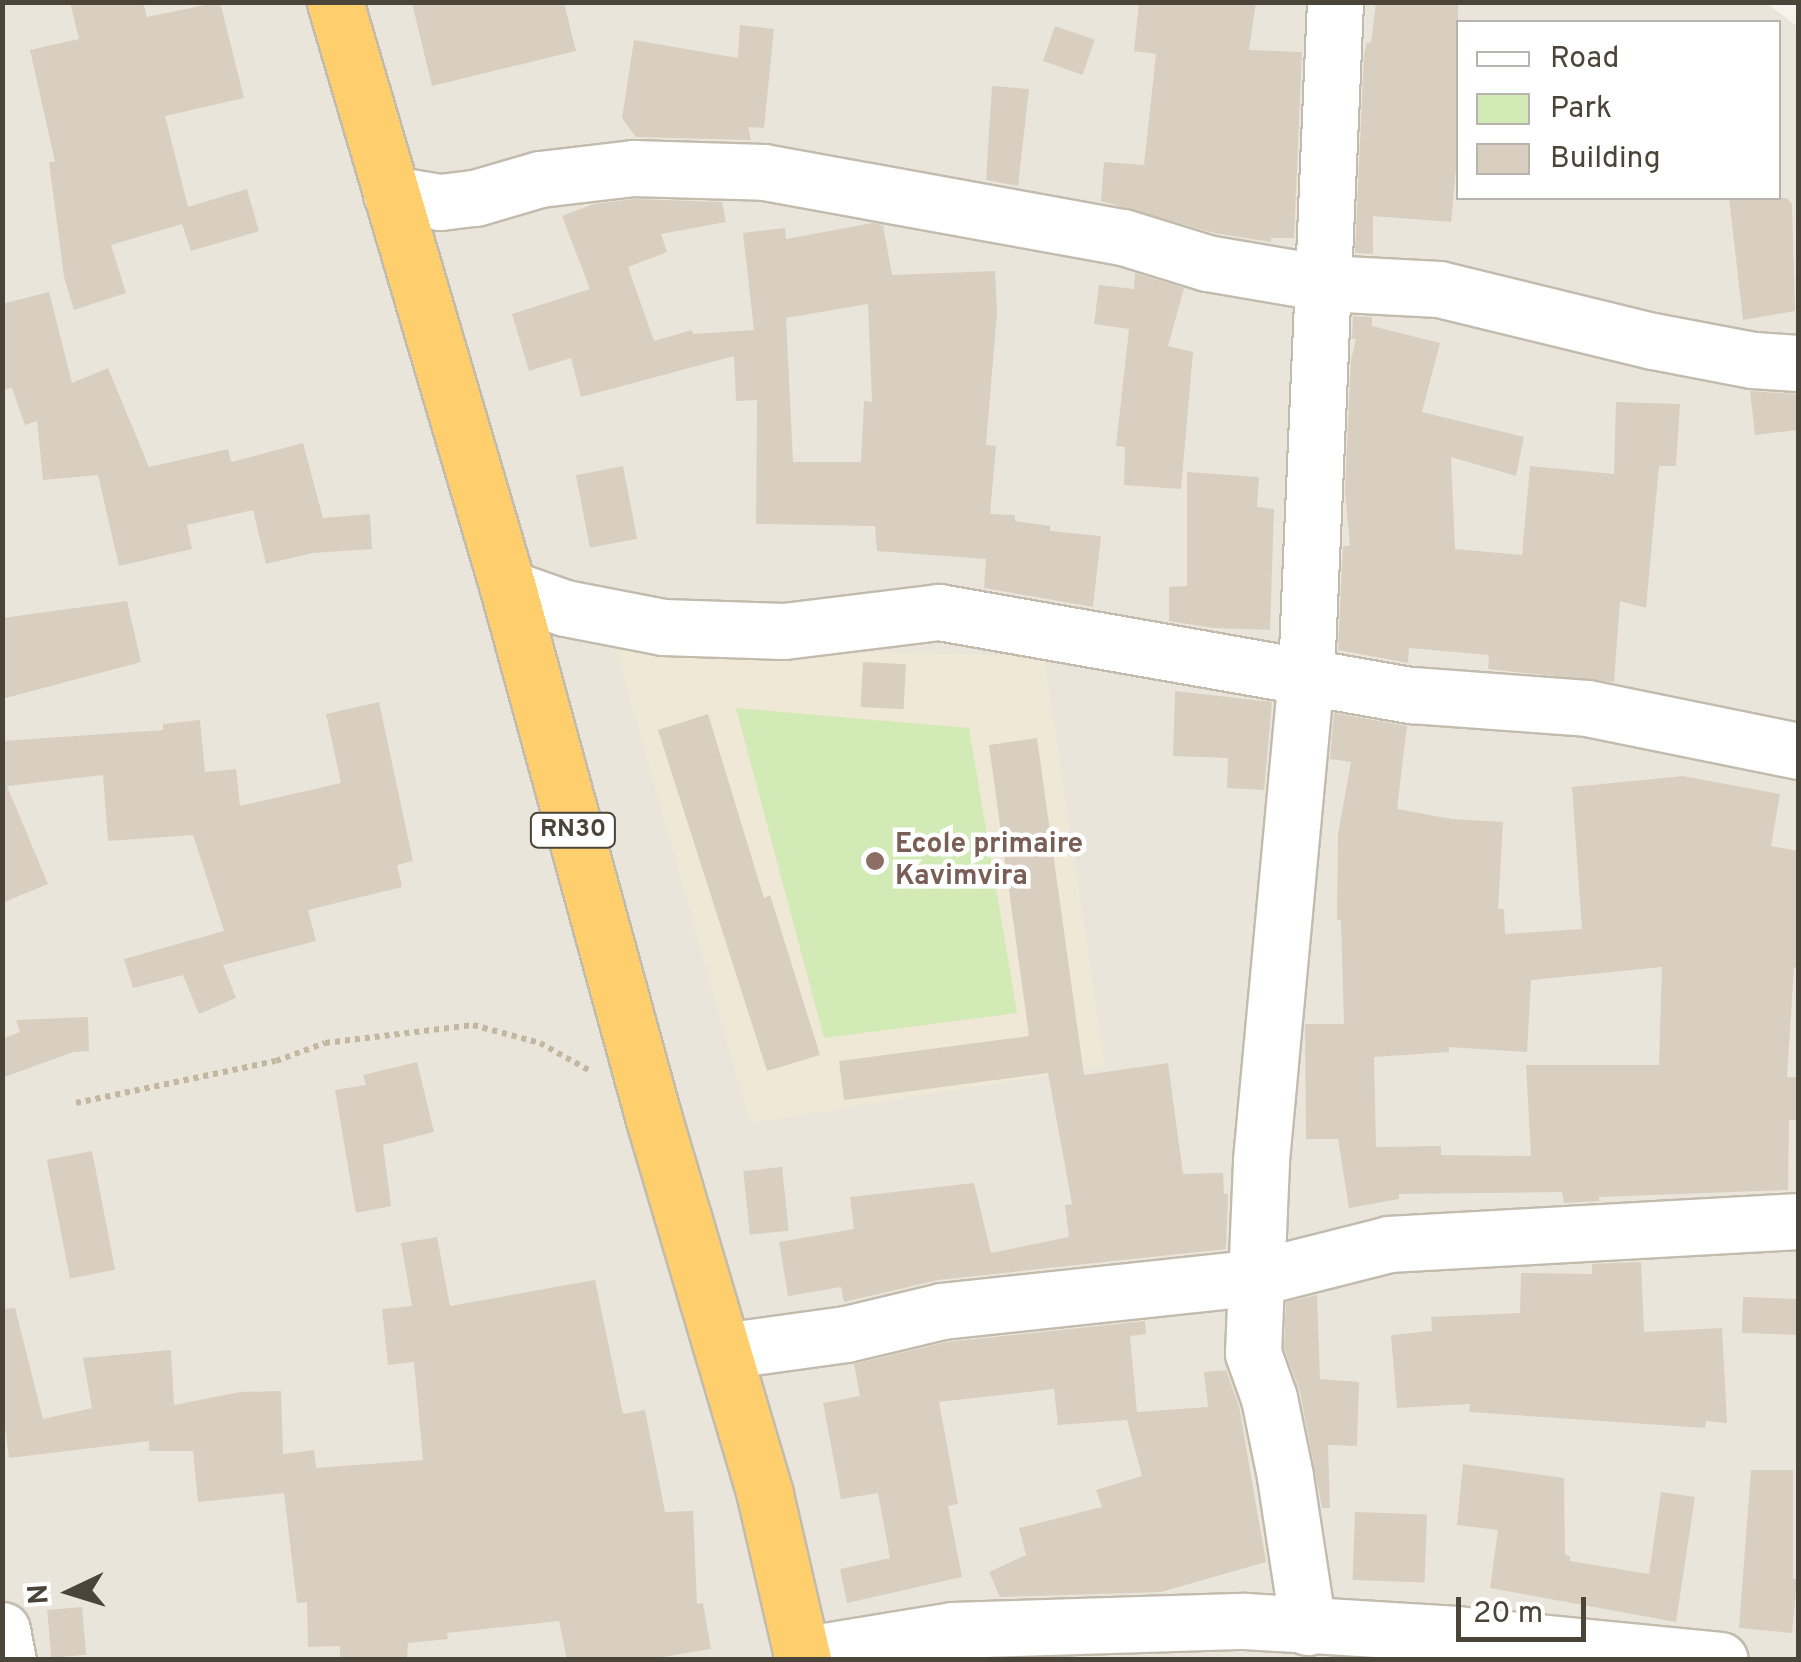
<!DOCTYPE html>
<html>
<head>
<meta charset="utf-8">
<style>
  body { margin:0 }
  #map { position:relative; width:1801px; height:1662px; overflow:hidden; background:#f6f3ec; font-family:Overpass,sans-serif }
  div>[style] { position:absolute }
  .residential>* { inset:0; background:#eae5da }
  .education>* { inset:0; background:#efe8d6 }
  .green>* { inset:0; background:#d2eab5 }
  .building>* { inset:0; background:#d8cfc1; transform-origin:0 0 }
  .path>* { height:6px; margin-top:-3px; transform-origin:0; background:repeating-linear-gradient(90deg,#c4b79f 0 5px,transparent 0 10px) }
  .roads { filter:drop-shadow(2px 0 #c2bbae) drop-shadow(-2px 0 #c2bbae) drop-shadow(0 2px #c2bbae) drop-shadow(0 -2px #c2bbae) }
  .minor>* { height:55px; margin:-27.5px; padding:0 27.5px; transform-origin:27.5px; border-radius:27.5px; background:#fff }
  .highway>* { height:55px; margin:-27.5px; padding:0 27.5px; transform-origin:27.5px; border-radius:27.5px; background:#ffcf6e }
  .dots>* { width:28px; height:28px; translate:-50% -50%; box-sizing:border-box; border:5px solid #fff; border-radius:50% }
  span { translate:-50% -50%; white-space:nowrap; text-align:center; line-height:1.15; -webkit-text-stroke:9px #fff; paint-order:stroke }
  .shield-label span { padding:2px 8px; background:#fff; border:2px solid; border-radius:8px; -webkit-text-stroke-width:0 }
  .shield-label { font-size:25px; color:#4b4439; font-weight:700 }
  .education-label { font-size:28px; color:#785e54; font-weight:700 }
  .left { translate:0 -50%; text-align:left }
  .frame { position:absolute; inset:0; border:5px solid #4b4439; pointer-events:none }
  .legend { position:absolute; left:1456px; top:20px; width:325px; height:180px; box-sizing:border-box; background:#fff; border:2px solid #b7b4b0; margin:0; padding:12px 18px; list-style:none; font-size:30px; color:#4b4439 }
  .legend li { display:flex; align-items:center; gap:20px; height:50px }
  .legend b { width:50px; border:2px solid #b7b4b0 }
  .north { position:absolute; left:20px; top:1542px; width:100px; height:100px; -webkit-text-stroke:8px #fff; paint-order:stroke; rotate:266deg; font-size:28px; font-weight:700; line-height:40px; text-align:center; color:#4b4439 }
  .north::after { content:''; display:block; margin:auto; width:35px; height:45px; background:#4b4439; clip-path:polygon(50% 0,100% 100%,50% 72%,0 100%) }
  .scale { position:absolute; left:1456px; top:1597px; width:130px; height:45px; box-sizing:border-box; border:5px solid #4b4439; border-top:0; padding-left:12px; font-size:30px; line-height:35px; white-space:nowrap; color:#4b4439; -webkit-text-stroke:8px #fff; paint-order:stroke }
</style>
</head>
<body>
<div id="map">
  <div class="residential">
    <i style="clip-path:polygon(evenodd,1765px 2px,1798px 27px,1798px 1659px,3px 1660px,3px 3px,1765px 2px,1458px 22px,1778px 22px,1778px 198px,1458px 198px,1458px 22px)"></i>
  </div>
  <div class="education">
    <i style="clip-path:polygon(615px 646px,1044px 656px,1105px 1066px,750px 1123px)"></i>
  </div>
  <div class="green">
    <i style="clip-path:polygon(736px 708px,969px 728px,1017px 1013px,824px 1038px)"></i>
  </div>
  <div class="building">
    <i style="clip-path:polygon(70px 2px,143px 2px,147px 17px,220px 2px,244px 98px,165px 116px,188px 207px,247px 189px,259px 231px,191px 251px,182px 224px,111px 245px,126px 293px,74px 310px,64px 277px,49px 162px,55px 162px,30px 50px,79px 39px)"></i>
    <i style="clip-path:polygon(1139px 2px,1256px 2px,1249px 50px,1302px 52px,1294px 238px,1271px 238px,1271px 242px,1214px 233px,1101px 201px,1104px 162px,1144px 165px,1156px 54px,1134px 51px)"></i>
    <i style="clip-path:polygon(1376px 2px,1458px 2px,1458px 147px,1451px 222px,1373px 216px,1373px 254px,1355px 253px,1364px 55px,1367px 42px,1371px 43px)"></i>
    <i style="clip-path:polygon(412px 3px,564px 3px,576px 51px,432px 86px)"></i>
    <i style="clip-path:polygon(740px 25px,774px 29px,764px 128px,748px 127px,751px 140px,636px 137px,622px 118px,634px 40px,738px 58px)"></i>
    <i style="left:1055px;top:26px;width:42px;height:37px;rotate:19deg"></i>
    <i style="clip-path:polygon(992px 86px,1029px 89px,1018px 186px,986px 180px)"></i>
    <i style="clip-path:polygon(1729px 198px,1787px 198px,1792px 204px,1795px 311px,1743px 320px)"></i>
    <i style="clip-path:polygon(evenodd,634px 199px,722px 202px,726px 222px,661px 234px,667px 252px,628px 267px,654px 341px,692px 330px,693px 334px,754px 330px,743px 233px,785px 228px,786px 239px,873px 223px,883px 225px,892px 275px,995px 271px,997px 312px,986px 445px,996px 446px,990px 514px,1015px 515px,1015px 521px,1050px 526px,1050px 531px,1101px 536px,1093px 607px,984px 588px,986px 559px,877px 551px,875px 526px,756px 524px,757px 400px,736px 401px,734px 356px,581px 397px,571px 358px,529px 371px,512px 314px,590px 289px,562px 216px,594px 204px,634px 199px,868px 304px,872px 402px,864px 401px,861px 462px,793px 462px,786px 318px,868px 304px)"></i>
    <i style="clip-path:polygon(1135px 273px,1184px 288px,1168px 346px,1193px 352px,1181px 489px,1124px 485px,1125px 447px,1116px 446px,1129px 329px,1094px 324px,1099px 285px,1134px 289px)"></i>
    <i style="clip-path:polygon(49px 292px,72px 383px,108px 368px,149px 467px,228px 449px,231px 462px,303px 443px,323px 518px,370px 514px,372px 549px,313px 553px,266px 564px,253px 510px,187px 525px,192px 549px,119px 566px,98px 475px,43px 480px,37px 421px,25px 425px,12px 388px,2px 390px,2px 304px)"></i>
    <i style="clip-path:polygon(1353px 316px,1372px 317px,1372px 326px,1440px 343px,1422px 412px,1524px 437px,1516px 476px,1451px 457px,1455px 549px,1522px 555px,1530px 466px,1614px 474px,1616px 402px,1680px 404px,1676px 466px,1659px 466px,1646px 608px,1620px 601px,1614px 682px,1488px 669px,1489px 655px,1409px 648px,1408px 663px,1338px 650px,1343px 546px,1350px 546px,1345px 490px,1351px 360px,1356px 339px,1352px 339px)"></i>
    <i style="clip-path:polygon(1750px 391px,1798px 394px,1798px 430px,1755px 435px)"></i>
    <i style="left:623px;top:466px;width:74px;height:48px;rotate:79deg"></i>
    <i style="clip-path:polygon(1187px 472px,1259px 477px,1257px 507px,1274px 509px,1270px 630px,1213px 628px,1169px 621px,1169px 587px,1187px 586px)"></i>
    <i style="clip-path:polygon(127px 601px,141px 662px,2px 699px,2px 618px)"></i>
    <i style="left:863px;top:662px;width:43px;height:45px;rotate:3deg"></i>
    <i style="clip-path:polygon(1175px 691px,1272px 702px,1264px 790px,1227px 788px,1228px 758px,1173px 756px)"></i>
    <i style="clip-path:polygon(379px 702px,413px 861px,397px 865px,402px 887px,308px 910px,316px 941px,223px 965px,236px 998px,199px 1014px,183px 975px,133px 988px,124px 959px,224px 931px,193px 835px,108px 841px,103px 775px,7px 786px,48px 884px,2px 903px,2px 741px,163px 730px,163px 724px,200px 720px,205px 772px,236px 769px,240px 806px,341px 783px,326px 714px)"></i>
    <i style="clip-path:polygon(evenodd,1334px 713px,1407px 726px,1397px 809px,1452px 819px,1503px 822px,1498px 909px,1504px 909px,1505px 934px,1582px 929px,1572px 787px,1683px 776px,1780px 794px,1771px 846px,1798px 851px,1798px 968px,1794px 967px,1787px 1077px,1798px 1077px,1798px 1120px,1789px 1120px,1788px 1190px,1599px 1197px,1599px 1201px,1564px 1203px,1562px 1192px,1399px 1194px,1399px 1199px,1349px 1208px,1338px 1139px,1306px 1139px,1305px 1024px,1344px 1024px,1341px 920px,1337px 920px,1338px 834px,1351px 762px,1330px 759px,1334px 713px,1662px 967px,1659px 1065px,1526px 1065px,1531px 1156px,1441px 1155px,1441px 1146px,1376px 1147px,1374px 1057px,1449px 1052px,1449px 1047px,1527px 1052px,1531px 980px,1662px 967px)"></i>
    <i style="clip-path:polygon(708px 714px,764px 898px,770px 895px,820px 1055px,767px 1071px,658px 730px)"></i>
    <i style="clip-path:polygon(1037px 738px,1084px 1075px,1168px 1063px,1183px 1174px,1223px 1173px,1224px 1194px,1228px 1194px,1226px 1249px,938px 1280px,844px 1302px,841px 1287px,788px 1296px,779px 1242px,854px 1229px,850px 1197px,974px 1183px,991px 1253px,1069px 1237px,1065px 1205px,1072px 1204px,1048px 1073px,844px 1100px,839px 1061px,1029px 1036px,989px 745px)"></i>
    <i style="clip-path:polygon(88px 1017px,89px 1051px,73px 1052px,2px 1078px,2px 1039px,20px 1032px,16px 1020px)"></i>
    <i style="clip-path:polygon(417px 1062px,434px 1132px,383px 1145px,391px 1206px,356px 1213px,335px 1090px,366px 1085px,363px 1075px)"></i>
    <i style="left:92px;top:1151px;width:121px;height:46px;rotate:79deg"></i>
    <i style="left:782px;top:1167px;width:64px;height:39px;rotate:84deg"></i>
    <i style="clip-path:polygon(437px 1237px,450px 1306px,595px 1280px,623px 1414px,645px 1410px,665px 1512px,693px 1511px,697px 1604px,703px 1603px,711px 1649px,645px 1660px,567px 1660px,559px 1621px,447px 1633px,448px 1639px,408px 1643px,407px 1660px,340px 1660px,340px 1646px,308px 1647px,307px 1602px,297px 1603px,284px 1493px,198px 1502px,193px 1451px,149px 1451px,149px 1441px,9px 1458px,2px 1402px,2px 1309px,15px 1308px,43px 1419px,92px 1408px,83px 1358px,171px 1350px,174px 1405px,240px 1392px,281px 1391px,283px 1454px,314px 1450px,316px 1468px,423px 1460px,414px 1362px,388px 1365px,382px 1309px,412px 1306px,401px 1243px)"></i>
    <i style="clip-path:polygon(1641px 1262px,1644px 1332px,1722px 1328px,1727px 1423px,1706px 1421px,1705px 1428px,1469px 1412px,1470px 1404px,1397px 1408px,1391px 1335px,1432px 1331px,1431px 1317px,1520px 1313px,1521px 1273px,1592px 1274px,1592px 1264px)"></i>
    <i style="clip-path:polygon(1317px 1295px,1320px 1379px,1359px 1382px,1357px 1446px,1328px 1445px,1330px 1508px,1322px 1508px,1300px 1392px,1284px 1348px,1286px 1302px)"></i>
    <i style="left:1743px;top:1297px;width:55px;height:36px;rotate:2deg"></i>
    <i style="clip-path:polygon(1145px 1321px,1146px 1334px,1130px 1336px,1137px 1412px,1208px 1407px,1204px 1372px,1226px 1370px,1239px 1406px,1266px 1562px,1161px 1592px,1000px 1597px,989px 1572px,1026px 1555px,1019px 1528px,1102px 1507px,1096px 1490px,1142px 1476px,1127px 1420px,1058px 1425px,1054px 1389px,939px 1402px,958px 1504px,948px 1506px,962px 1577px,847px 1603px,840px 1569px,890px 1558px,878px 1493px,841px 1499px,823px 1403px,860px 1396px,854px 1364px,947px 1342px)"></i>
    <i style="clip-path:polygon(1463px 1464px,1564px 1478px,1565px 1555px,1570px 1556px,1570px 1561px,1649px 1574px,1661px 1492px,1695px 1497px,1676px 1622px,1490px 1588px,1498px 1530px,1457px 1525px)"></i>
    <i style="clip-path:polygon(1751px 1470px,1793px 1470px,1793px 1579px,1797px 1579px,1792px 1633px,1739px 1628px)"></i>
    <i style="left:1355px;top:1512px;width:72px;height:68px;rotate:2deg"></i>
    <i style="left:82px;top:1607px;width:48px;height:35px;rotate:85deg"></i>
  </div>
  <div class="path">
    <i style="left:76px;top:1103px;width:204px;rotate:-11.9deg"></i>
    <i style="left:276px;top:1061px;width:52px;rotate:-20.2deg"></i>
    <i style="left:325px;top:1043px;width:149px;rotate:-6.9deg"></i>
    <i style="left:473px;top:1025px;width:69px;rotate:15deg"></i>
    <i style="left:540px;top:1043px;width:60px;rotate:29.1deg"></i>
  </div>
  <div class="roads">
    <div class="minor">
      <i style="left:391px;top:194px;width:50px;rotate:9.3deg"></i>
      <i style="left:440px;top:202px;width:35px;rotate:-7deg"></i>
      <i style="left:475px;top:198px;width:68px;rotate:-16.3deg"></i>
      <i style="left:540px;top:179px;width:94px;rotate:-6.7deg"></i>
      <i style="left:633px;top:168px;width:131px;rotate:1.7deg"></i>
      <i style="left:764px;top:172px;width:365px;rotate:10.3deg"></i>
      <i style="left:1123px;top:237px;width:88px;rotate:17.2deg"></i>
      <i style="left:1207px;top:263px;width:120px;rotate:9.6deg"></i>
      <i style="left:1325px;top:283px;width:114px;rotate:3deg"></i>
      <i style="left:1439px;top:289px;width:220px;rotate:13.7deg"></i>
      <i style="left:1653px;top:341px;width:102px;rotate:10.8deg"></i>
      <i style="left:1753px;top:360px;width:45px;rotate:3.8deg"></i>
      <i style="left:508px;top:588px;width:60px;rotate:19.3deg"></i>
      <i style="left:565px;top:608px;width:100px;rotate:11deg"></i>
      <i style="left:663px;top:627px;width:121px;rotate:1.9deg"></i>
      <i style="left:784px;top:631px;width:156px;rotate:-7deg"></i>
      <i style="left:939px;top:612px;width:480px;rotate:10deg"></i>
      <i style="left:1412px;top:695px;width:175px;rotate:4.2deg"></i>
      <i style="left:1587px;top:708px;width:215px;rotate:11.5deg"></i>
      <i style="left:723px;top:1351px;width:124px;rotate:-7.9deg"></i>
      <i style="left:846px;top:1334px;width:99px;rotate:-13.5deg"></i>
      <i style="left:942px;top:1311px;width:319px;rotate:-6.1deg"></i>
      <i style="left:1259px;top:1277px;width:134px;rotate:-14.2deg"></i>
      <i style="left:1389px;top:1244px;width:410px;rotate:-3.2deg"></i>
      <i style="left:1308px;top:1627px;width:153px;rotate:-98.7deg"></i>
      <i style="left:1285px;top:1476px;width:80px;rotate:-101.6deg"></i>
      <i style="left:1269px;top:1398px;width:48px;rotate:-109.6deg"></i>
      <i style="left:1253px;top:1353px;width:193px;rotate:-87.6deg"></i>
      <i style="left:1261px;top:1160px;width:488px;rotate:-84.7deg"></i>
      <i style="left:1306px;top:674px;width:673px;rotate:-87.53deg"></i>
      <i style="left:2px;top:1630px;width:31px;rotate:79deg"></i>
      <i style="left:801px;top:1655px;width:153px;rotate:-9.4deg"></i>
      <i style="left:952px;top:1630px;width:293px;rotate:-1.8deg"></i>
      <i style="left:1245px;top:1621px;width:212px;rotate:3.5deg"></i>
      <i style="left:1457px;top:1634px;width:264px;rotate:5.6deg"></i>
    </div>
    <div class="highway">
      <i style="left:335px;top:2px;width:611px;rotate:73.55deg"></i>
      <i style="left:508px;top:588px;width:548px;rotate:74.64deg"></i>
      <i style="left:653px;top:1116px;width:395px;rotate:73.5deg"></i>
      <i style="left:765px;top:1495px;width:169px;rotate:77deg"></i>
    </div>
  </div>
  <div class="dots">
    <i style="left:875px;top:861px;background:#8d6e63"></i>
  </div>
  <div class="shield-label">
    <span style="left:573px;top:830px">RN30</span>
  </div>
  <div class="education-label">
    <span class="left" style="left:895px;top:861px">Ecole primaire<br>Kavimvira</span>
  </div>
  <div class="frame"></div>
  <ul class="legend">
  <li><b style="height:12px;background:#fff"></b>Road</li>
  <li><b style="height:28px;background:#d2eab5"></b>Park</li>
  <li><b style="height:28px;background:#d8cfc1"></b>Building</li>
  </ul>
  <div class="north">N</div>
  <div class="scale">20 m</div>
</div>
</body>
</html>
